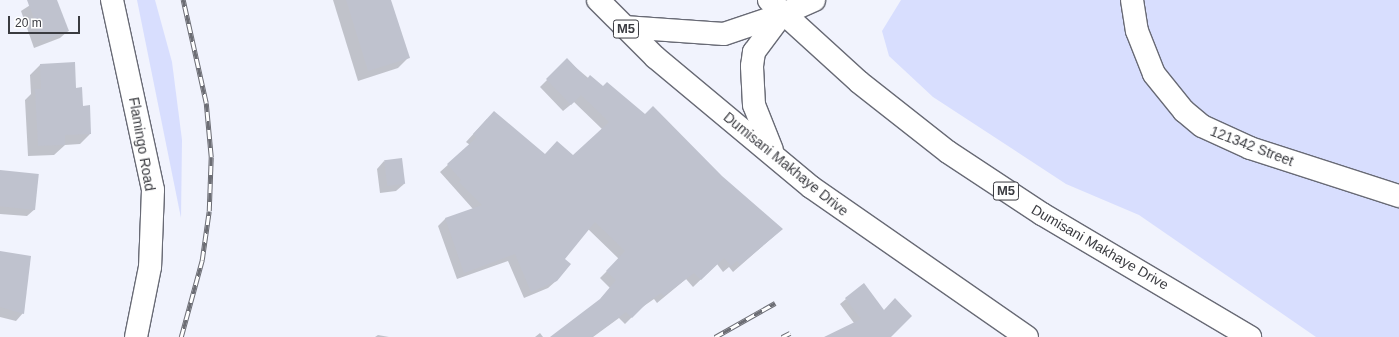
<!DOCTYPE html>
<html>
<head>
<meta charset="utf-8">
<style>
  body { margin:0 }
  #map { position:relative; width:1399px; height:337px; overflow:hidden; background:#f1f3fd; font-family:Helvetica,sans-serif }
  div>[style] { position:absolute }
  .green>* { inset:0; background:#d8defe }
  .shadow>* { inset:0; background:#0003 }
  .building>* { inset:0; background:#bfc2ce; transform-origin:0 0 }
  .roads { filter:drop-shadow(1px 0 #686a75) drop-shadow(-1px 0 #686a75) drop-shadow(0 1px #686a75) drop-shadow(0 -1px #686a75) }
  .street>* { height:22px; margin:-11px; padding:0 11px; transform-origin:11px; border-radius:11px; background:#fff }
  .primary>* { height:22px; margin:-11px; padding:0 11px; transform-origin:11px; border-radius:11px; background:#fff }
  .rail>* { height:4.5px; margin-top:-2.25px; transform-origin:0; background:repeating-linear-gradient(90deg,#fff 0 9px,#6c6d74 0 18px); box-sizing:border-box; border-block:1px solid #6c6d74 }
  span { translate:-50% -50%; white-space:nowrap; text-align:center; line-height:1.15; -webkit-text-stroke:3px #fff; paint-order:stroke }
  .shield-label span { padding:1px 3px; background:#fff; border:1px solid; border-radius:3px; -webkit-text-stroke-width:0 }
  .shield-label { font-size:13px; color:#3a3b40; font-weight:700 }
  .street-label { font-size:14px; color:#3a3b40 }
  .scale { position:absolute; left:8px; top:16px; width:72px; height:18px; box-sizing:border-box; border:2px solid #3a3b40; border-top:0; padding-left:5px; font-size:12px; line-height:14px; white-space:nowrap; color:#3a3b40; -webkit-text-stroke:3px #fff; paint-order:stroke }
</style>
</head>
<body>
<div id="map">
  <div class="green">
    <i style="clip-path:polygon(137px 0,155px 0,172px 62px,182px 140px,181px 218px)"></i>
    <i style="clip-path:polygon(901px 0,1399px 0,1399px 337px,1316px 337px,1139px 215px,1066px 184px,933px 97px,889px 56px,882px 31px)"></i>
  </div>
  <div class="shadow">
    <i style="clip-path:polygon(38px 0,56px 0,68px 31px,60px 38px,34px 48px,21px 11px)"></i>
    <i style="clip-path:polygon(333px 0,390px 0,408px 58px,398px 68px,358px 81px)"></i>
    <i style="clip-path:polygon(567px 60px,774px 236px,733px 272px,729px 267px,723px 272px,717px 264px,693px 287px,686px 279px,657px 303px,654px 299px,641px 308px,625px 324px,619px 318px,593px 337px,553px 337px,598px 302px,610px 288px,600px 278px,619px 259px,588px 229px,563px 259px,556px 281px,548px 288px,524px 298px,508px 261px,457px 279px,438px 226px,445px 219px,473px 209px,440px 172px,470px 145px,466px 142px,487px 119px,545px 155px,573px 157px,602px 129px,574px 102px,563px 111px,540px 87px)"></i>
    <i style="clip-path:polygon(40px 65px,75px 89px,90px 134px,80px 144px,65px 145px,54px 155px,28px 156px,25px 100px,31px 94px,30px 75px)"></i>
    <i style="clip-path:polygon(384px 161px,404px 184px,396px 191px,380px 193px,377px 169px)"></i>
    <i style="clip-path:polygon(0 171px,35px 209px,27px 216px,0 214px)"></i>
    <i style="clip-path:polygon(0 252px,23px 313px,16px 321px,0 317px)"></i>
    <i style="clip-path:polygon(846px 299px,890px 337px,834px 337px,854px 323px,840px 304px)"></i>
    <i style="clip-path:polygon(540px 333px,543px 337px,535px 337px)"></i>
    <i style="clip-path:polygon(378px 335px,389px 337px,375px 337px)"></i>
  </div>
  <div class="building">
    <i style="clip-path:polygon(27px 0,57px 0,69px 31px,42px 41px)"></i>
    <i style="clip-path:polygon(346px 0,391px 0,410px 58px,368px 71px)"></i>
    <i style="clip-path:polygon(567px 58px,587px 79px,590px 75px,603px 86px,607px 82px,645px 114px,653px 106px,722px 176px,783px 229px,740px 265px,737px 261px,731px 266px,724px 258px,701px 280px,694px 273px,664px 296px,661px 293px,649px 301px,632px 318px,626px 312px,592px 337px,550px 337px,600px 299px,616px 280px,606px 271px,625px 251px,595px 222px,565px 259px,571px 264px,557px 281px,531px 292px,515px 254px,464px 273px,445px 218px,482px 205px,459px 182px,461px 180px,447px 164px,476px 138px,473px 134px,494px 111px,545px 154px,557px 141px,573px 155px,609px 122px,581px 95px,571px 105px,546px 79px)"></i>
    <i style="clip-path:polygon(75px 62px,76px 88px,82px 87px,83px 106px,90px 105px,91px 134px,65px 135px,65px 145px,38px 146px,35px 89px,41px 89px,40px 64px)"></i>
    <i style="left:402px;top:158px;width:26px;height:18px;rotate:83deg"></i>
    <i style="left:0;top:170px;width:39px;height:36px;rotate:6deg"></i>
    <i style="clip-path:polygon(0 251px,31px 256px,24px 314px,0 307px)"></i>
    <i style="clip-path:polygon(864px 283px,884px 310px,895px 298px,912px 316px,891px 337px,824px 337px,861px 319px,845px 298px)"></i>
  </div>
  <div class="roads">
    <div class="street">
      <i style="left:112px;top:0;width:194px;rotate:77.8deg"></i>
      <i style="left:153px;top:190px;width:77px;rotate:92.2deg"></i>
      <i style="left:150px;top:267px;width:71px;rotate:101.3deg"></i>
      <i style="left:1132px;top:0;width:31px;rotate:81deg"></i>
      <i style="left:1137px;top:31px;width:46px;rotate:68.4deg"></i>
      <i style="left:1154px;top:74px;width:48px;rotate:51deg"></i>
      <i style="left:1184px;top:111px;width:23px;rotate:40deg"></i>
      <i style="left:1202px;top:126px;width:53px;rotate:24.6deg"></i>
      <i style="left:1250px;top:148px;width:157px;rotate:17.9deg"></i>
      <i style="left:783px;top:14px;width:34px;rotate:-24deg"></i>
    </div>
    <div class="primary">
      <i style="left:598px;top:0;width:81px;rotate:45deg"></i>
      <i style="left:655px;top:57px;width:203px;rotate:39.8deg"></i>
      <i style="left:811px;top:187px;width:263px;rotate:34.8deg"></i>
      <i style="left:769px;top:0;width:122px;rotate:42.3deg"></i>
      <i style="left:859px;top:82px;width:113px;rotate:38.2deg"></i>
      <i style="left:948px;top:152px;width:113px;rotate:33.4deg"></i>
      <i style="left:1042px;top:214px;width:242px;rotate:30.6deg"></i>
      <i style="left:624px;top:27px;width:100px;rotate:4deg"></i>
      <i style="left:724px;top:34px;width:62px;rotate:-18.7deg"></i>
      <i style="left:772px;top:150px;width:48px;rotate:-111.8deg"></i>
      <i style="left:754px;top:105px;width:39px;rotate:-93deg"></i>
      <i style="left:752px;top:66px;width:14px;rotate:-82deg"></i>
      <i style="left:754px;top:52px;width:44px;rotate:-53.4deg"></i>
    </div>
  </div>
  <div class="rail">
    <i style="left:181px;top:337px;width:80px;rotate:-74.7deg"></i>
    <i style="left:202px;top:260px;width:49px;rotate:-81.9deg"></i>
    <i style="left:209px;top:211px;width:54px;rotate:-87.9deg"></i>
    <i style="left:211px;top:157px;width:54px;rotate:-95.3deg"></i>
    <i style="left:206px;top:103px;width:106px;rotate:-102.6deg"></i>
    <i style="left:715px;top:337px;width:69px;rotate:-29.5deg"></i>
    <i style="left:782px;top:337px;width:9px;rotate:-27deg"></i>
  </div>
  <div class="shield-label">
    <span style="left:626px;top:29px">M5</span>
    <span style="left:1006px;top:191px">M5</span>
  </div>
  <div class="street-label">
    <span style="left:142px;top:144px;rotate:80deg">Flamingo Road</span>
    <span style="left:1252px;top:146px;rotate:21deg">121342 Street</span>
    <span style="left:786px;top:164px;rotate:39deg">Dumisani Makhaye Drive</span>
    <span style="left:1100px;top:247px;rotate:30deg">Dumisani Makhaye Drive</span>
  </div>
  <div class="scale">20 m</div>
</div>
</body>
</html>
